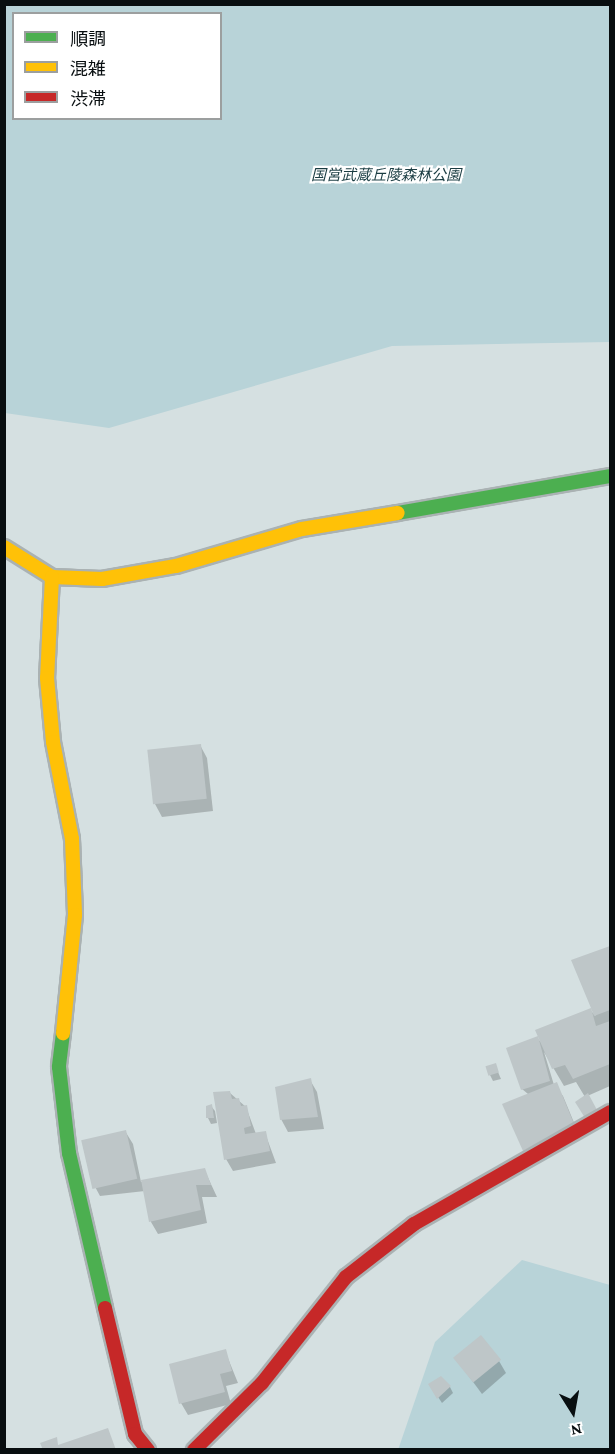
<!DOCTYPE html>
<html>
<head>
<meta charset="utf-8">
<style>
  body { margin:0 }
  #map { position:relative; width:615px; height:1454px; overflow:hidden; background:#d5e0e1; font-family:"Crimson Pro","Noto Sans JP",serif }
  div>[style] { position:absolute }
  .green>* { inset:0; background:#b8d3d8 }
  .shadow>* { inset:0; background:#0003 }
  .building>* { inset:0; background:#bec6c8; transform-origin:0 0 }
  .roads { filter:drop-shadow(2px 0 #aab2b3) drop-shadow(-2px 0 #aab2b3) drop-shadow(0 2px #aab2b3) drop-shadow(0 -2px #aab2b3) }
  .fast>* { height:14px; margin:-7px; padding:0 7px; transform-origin:7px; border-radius:7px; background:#4caf50 }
  .slow>* { height:14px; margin:-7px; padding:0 7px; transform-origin:7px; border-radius:7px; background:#ffc107 }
  .jam>* { height:14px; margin:-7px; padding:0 7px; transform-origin:7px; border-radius:7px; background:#c62828 }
  span { translate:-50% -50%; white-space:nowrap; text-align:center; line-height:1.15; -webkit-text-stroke:4.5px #fff; paint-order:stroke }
  .park-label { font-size:15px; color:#1a3c42; font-style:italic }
  .frame { position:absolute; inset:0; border:6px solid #080e10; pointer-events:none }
  .legend { position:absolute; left:12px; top:12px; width:210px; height:108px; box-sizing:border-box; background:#fff; border:2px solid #9c9f9f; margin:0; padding:8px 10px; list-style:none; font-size:18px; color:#080e10 }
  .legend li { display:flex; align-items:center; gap:12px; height:30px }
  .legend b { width:30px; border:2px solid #9c9f9f }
  .north { position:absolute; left:543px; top:1382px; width:60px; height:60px; -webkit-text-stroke:4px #fff; paint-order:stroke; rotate:169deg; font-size:16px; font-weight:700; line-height:24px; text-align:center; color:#080e10 }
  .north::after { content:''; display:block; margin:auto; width:21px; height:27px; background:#080e10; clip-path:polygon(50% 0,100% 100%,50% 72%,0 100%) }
</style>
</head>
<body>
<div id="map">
  <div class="green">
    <i style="clip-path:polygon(evenodd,5px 4px,610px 5px,610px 342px,392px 346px,109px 428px,5px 413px,5px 4px,14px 14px,220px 14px,220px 118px,14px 118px,14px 14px)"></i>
    <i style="clip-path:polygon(522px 1260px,610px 1285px,610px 1449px,398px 1450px,435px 1342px)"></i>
  </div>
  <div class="shadow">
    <i style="clip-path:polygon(200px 745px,207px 758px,213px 811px,162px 817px,155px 804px)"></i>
    <i style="clip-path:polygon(610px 947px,610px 1086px,585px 1097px,576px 1082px,564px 1086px,544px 1052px,554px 1085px,563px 1096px,580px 1137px,522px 1089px,537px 1038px,543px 1044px,590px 1010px,596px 1016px,573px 961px)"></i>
    <i style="clip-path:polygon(495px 1065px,501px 1079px,493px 1081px,490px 1075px)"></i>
    <i style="clip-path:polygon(310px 1080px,317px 1092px,324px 1129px,288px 1132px,281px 1119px)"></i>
    <i style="clip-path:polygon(230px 1093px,246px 1107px,256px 1134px,265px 1133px,276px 1163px,233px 1171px,226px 1159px)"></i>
    <i style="clip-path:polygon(211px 1106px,215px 1111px,217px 1123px,211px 1124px,208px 1118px)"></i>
    <i style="clip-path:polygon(125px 1131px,133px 1144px,141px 1182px,204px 1169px,217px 1197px,202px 1197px,207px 1223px,158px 1234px,151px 1222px,145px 1191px,100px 1196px,93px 1183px)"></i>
    <i style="clip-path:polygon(225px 1351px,238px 1383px,226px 1386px,231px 1404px,188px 1415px,181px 1403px)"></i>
    <i style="clip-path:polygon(456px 1359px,499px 1361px,506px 1373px,482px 1394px)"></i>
    <i style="clip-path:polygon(430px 1385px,450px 1387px,453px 1393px,442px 1403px)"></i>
  </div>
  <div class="building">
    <i style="left:201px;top:744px;width:55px;height:54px;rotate:84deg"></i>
    <i style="clip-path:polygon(610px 946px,610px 1010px,594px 1016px,591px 1008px,596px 1026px,610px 1021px,610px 1064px,573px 1079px,565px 1065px,552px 1069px,535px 1030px,591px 1008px,571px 960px)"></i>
    <i style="clip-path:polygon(538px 1036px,550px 1081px,521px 1090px,506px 1048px)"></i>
    <i style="left:496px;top:1063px;width:10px;height:11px;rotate:73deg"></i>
    <i style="clip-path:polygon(311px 1078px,318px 1117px,280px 1120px,275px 1087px)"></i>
    <i style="clip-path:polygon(557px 1082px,574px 1124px,523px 1151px,502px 1104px)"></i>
    <i style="clip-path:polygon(230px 1091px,232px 1099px,239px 1098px,241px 1106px,247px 1105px,251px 1126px,244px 1128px,245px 1134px,266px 1131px,270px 1151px,224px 1160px,213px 1092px)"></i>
    <i style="clip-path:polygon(588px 1093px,597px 1110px,585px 1118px,575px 1102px)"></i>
    <i style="clip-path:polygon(212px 1104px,214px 1118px,206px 1118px,206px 1106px)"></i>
    <i style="left:126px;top:1130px;width:50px;height:46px;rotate:77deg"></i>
    <i style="clip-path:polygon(205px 1168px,211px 1185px,196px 1185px,201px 1210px,149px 1222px,141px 1180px)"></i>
    <i style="left:481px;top:1335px;width:32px;height:36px;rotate:51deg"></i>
    <i style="clip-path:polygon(226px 1349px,232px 1371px,220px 1374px,225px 1392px,179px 1404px,169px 1364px)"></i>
    <i style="clip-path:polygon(441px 1376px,451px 1386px,437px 1399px,428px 1384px)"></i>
    <i style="clip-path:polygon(108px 1428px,116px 1450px,43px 1450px,40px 1443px,57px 1437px,58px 1445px)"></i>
  </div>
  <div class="roads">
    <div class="fast">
      <i style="left:398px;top:513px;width:215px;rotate:-9.9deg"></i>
      <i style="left:63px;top:1033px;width:34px;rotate:97deg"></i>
      <i style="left:59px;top:1067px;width:87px;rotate:83.4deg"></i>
      <i style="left:69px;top:1153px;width:159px;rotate:76.9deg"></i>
    </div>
    <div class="slow">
      <i style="left:4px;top:547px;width:57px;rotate:32deg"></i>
      <i style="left:52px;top:577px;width:50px;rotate:2.3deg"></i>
      <i style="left:102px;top:579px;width:75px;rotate:-10deg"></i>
      <i style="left:176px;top:566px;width:131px;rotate:-16.4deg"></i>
      <i style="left:302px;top:529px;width:97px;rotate:-9.5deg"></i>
      <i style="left:52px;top:577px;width:101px;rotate:92.8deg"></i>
      <i style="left:47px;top:678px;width:64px;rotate:84.6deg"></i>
      <i style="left:53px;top:742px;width:99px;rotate:78.9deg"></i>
      <i style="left:72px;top:839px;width:76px;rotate:87.7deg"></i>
      <i style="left:75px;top:915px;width:119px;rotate:95.8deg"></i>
    </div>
    <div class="jam">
      <i style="left:105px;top:1308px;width:130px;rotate:76.6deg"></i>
      <i style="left:135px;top:1434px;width:21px;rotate:51deg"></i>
      <i style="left:194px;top:1450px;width:95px;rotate:-44.6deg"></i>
      <i style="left:262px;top:1383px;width:135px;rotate:-51.6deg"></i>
      <i style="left:346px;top:1277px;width:86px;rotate:-37.9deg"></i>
      <i style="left:414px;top:1224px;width:226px;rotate:-29.7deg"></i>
    </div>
  </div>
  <div class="park-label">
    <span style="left:386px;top:176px">国営武蔵丘陵森林公園</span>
  </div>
  <div class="frame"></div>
  <ul class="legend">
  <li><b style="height:8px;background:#4caf50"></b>順調</li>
  <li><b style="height:8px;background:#ffc107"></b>混雑</li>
  <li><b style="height:8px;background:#c62828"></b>渋滞</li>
  </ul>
  <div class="north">N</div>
</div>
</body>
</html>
